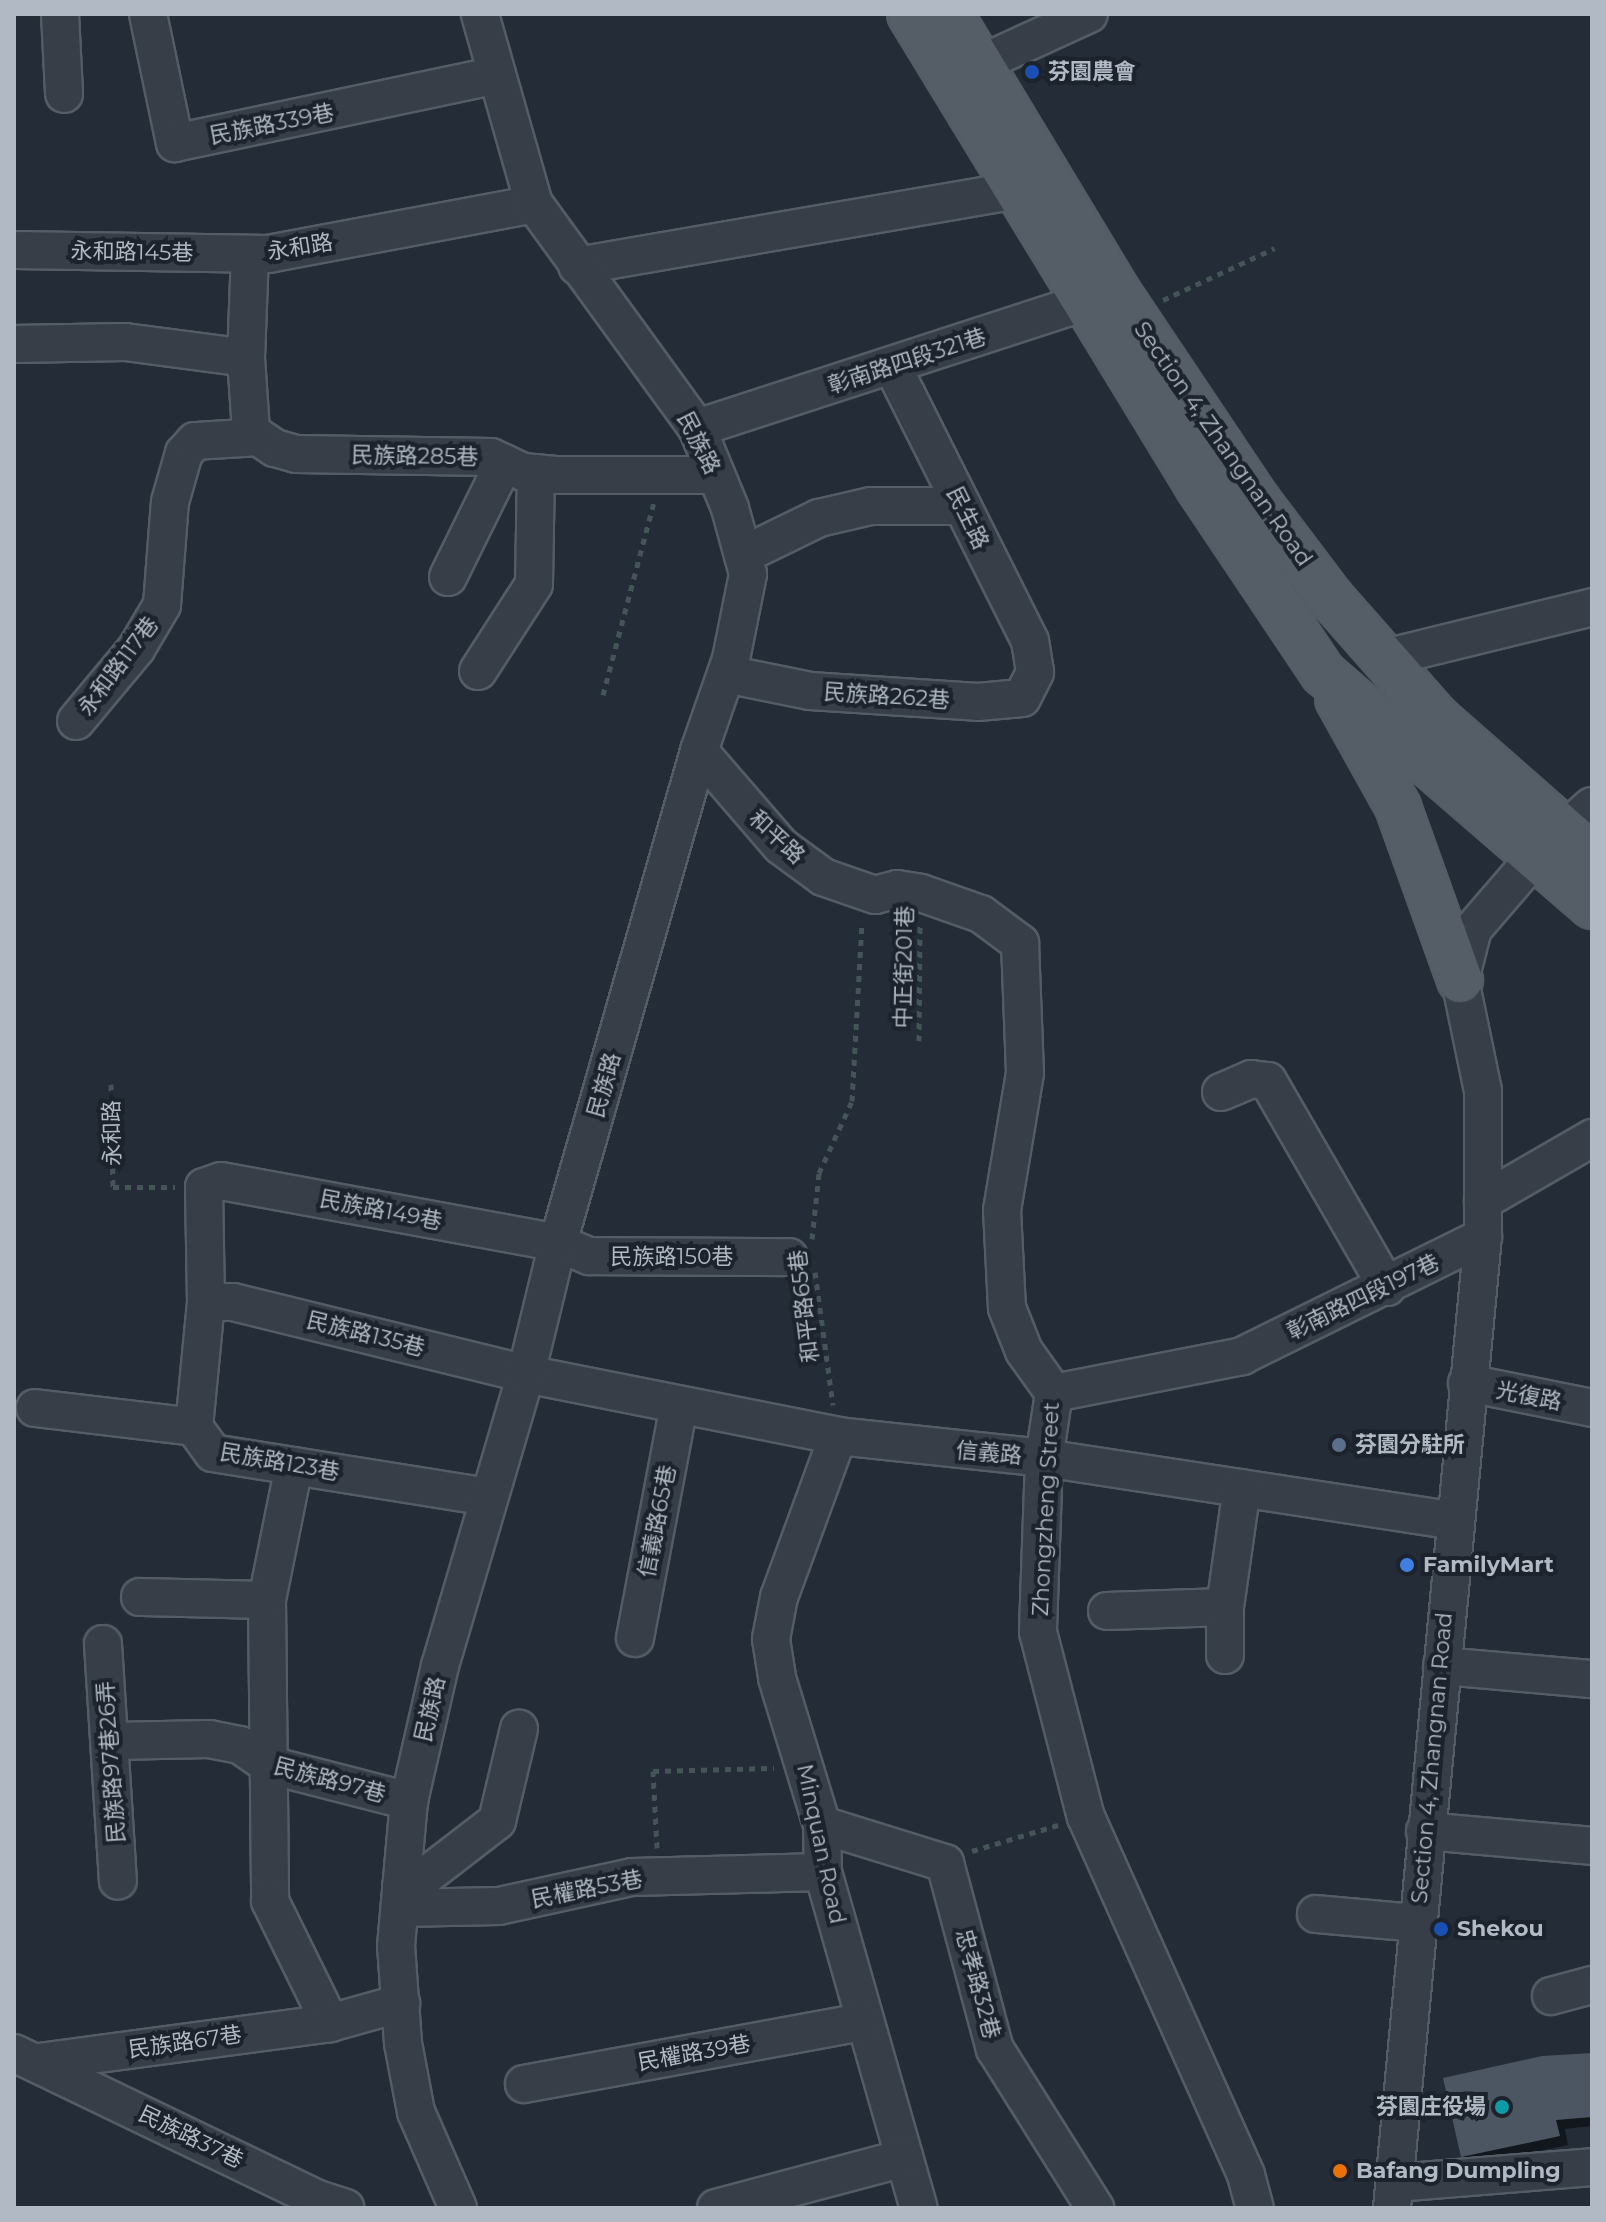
<!DOCTYPE html>
<html>
<head>
<meta charset="utf-8">
<style>
  body { margin:0 }
  #map { position:relative; width:1606px; height:2222px; overflow:hidden; background:#232c37; font-family:Montserrat,"Noto Sans TC",sans-serif }
  div>[style] { position:absolute }
  .shadow>* { inset:0; background:#0007 }
  .building>* { inset:0; background:#4c5662 }
  .path>* { height:5px; margin-top:-2.5px; transform-origin:0; background:repeating-linear-gradient(90deg,#455557 0 6px,transparent 0 12px) }
  .roads { filter:drop-shadow(2px 0 #545c65) drop-shadow(-2px 0 #545c65) drop-shadow(0 2px #545c65) drop-shadow(0 -2px #545c65) }
  .minor>* { height:36px; margin:-18px; padding:0 18px; transform-origin:18px; border-radius:18px; background:#373e48 }
  .major>* { height:44px; margin:-22px; padding:0 22px; transform-origin:22px; border-radius:22px; background:#555d67 }
  .dots>* { width:22px; height:22px; translate:-50% -50%; box-sizing:border-box; border:4px solid #1c232c; border-radius:50% }
  span { translate:-50% -50%; white-space:nowrap; text-align:center; line-height:1.15; -webkit-text-stroke:8px #1c232c; paint-order:stroke }
  .poi-label { font-size:22px; color:#b1b9c4; font-weight:700 }
  .left { translate:0 -50%; text-align:left }
  .right { translate:-100% -50%; text-align:right }
  .street-label { font-size:22px; color:#b1b9c4 }
  .frame { position:absolute; inset:0; border:16px solid #b1b9c4; pointer-events:none }
</style>
</head>
<body>
<div id="map">
  <div class="shadow">
    <i style="clip-path:polygon(1592px 2054px,1592px 2126px,1565px 2129px,1568px 2145px,1473px 2165px,1463px 2156px)"></i>
  </div>
  <div class="building">
    <i style="clip-path:polygon(1592px 2053px,1592px 2117px,1556px 2120px,1560px 2136px,1461px 2157px,1443px 2078px,1542px 2056px)"></i>
  </div>
  <div class="path">
    <i style="left:1163px;top:300px;width:123px;rotate:-24.9deg"></i>
    <i style="left:603px;top:695px;width:200px;rotate:-75.2deg"></i>
    <i style="left:919px;top:1041px;width:119px;rotate:-89.5deg"></i>
    <i style="left:111px;top:1084px;width:103px;rotate:88.9deg"></i>
    <i style="left:113px;top:1187px;width:62px"></i>
    <i style="left:812px;top:1239px;width:66px;rotate:-83.9deg"></i>
    <i style="left:819px;top:1173px;width:79px;rotate:-65.4deg"></i>
    <i style="left:852px;top:1101px;width:180px;rotate:-86.8deg"></i>
    <i style="left:815px;top:1272px;width:134px;rotate:82.3deg"></i>
    <i style="left:657px;top:1848px;width:77px;rotate:-93deg"></i>
    <i style="left:653px;top:1771px;width:121px;rotate:-1.4deg"></i>
    <i style="left:972px;top:1851px;width:90px;rotate:-16.8deg"></i>
  </div>
  <div class="roads">
    <div class="minor">
      <i style="left:60px;top:14px;width:80px;rotate:87.1deg"></i>
      <i style="left:148px;top:14px;width:132px;rotate:78.2deg"></i>
      <i style="left:175px;top:143px;width:329px;rotate:-11.9deg"></i>
      <i style="left:956px;top:75px;width:146px;rotate:-24.6deg"></i>
      <i style="left:14px;top:250px;width:254px;rotate:0.9deg"></i>
      <i style="left:268px;top:254px;width:271px;rotate:-10.6deg"></i>
      <i style="left:250px;top:254px;width:104px;rotate:92.2deg"></i>
      <i style="left:246px;top:358px;width:74px;rotate:86.1deg"></i>
      <i style="left:251px;top:432px;width:29px;rotate:34deg"></i>
      <i style="left:275px;top:448px;width:22px;rotate:16deg"></i>
      <i style="left:296px;top:454px;width:195px;rotate:0.9deg"></i>
      <i style="left:491px;top:457px;width:35px;rotate:25deg"></i>
      <i style="left:523px;top:472px;width:33px;rotate:5deg"></i>
      <i style="left:556px;top:475px;width:160px"></i>
      <i style="left:577px;top:266px;width:447px;rotate:-9.8deg"></i>
      <i style="left:14px;top:344px;width:111px;rotate:-1deg"></i>
      <i style="left:125px;top:342px;width:122px;rotate:7.5deg"></i>
      <i style="left:697px;top:428px;width:434px;rotate:-18deg"></i>
      <i style="left:743px;top:555px;width:85px;rotate:-26deg"></i>
      <i style="left:819px;top:518px;width:53px;rotate:-13deg"></i>
      <i style="left:871px;top:506px;width:91px"></i>
      <i style="left:448px;top:577px;width:127px;rotate:-63.8deg"></i>
      <i style="left:1385px;top:658px;width:213px;rotate:-13.8deg"></i>
      <i style="left:478px;top:671px;width:103px;rotate:-57.2deg"></i>
      <i style="left:534px;top:584px;width:111px;rotate:-89deg"></i>
      <i style="left:726px;top:674px;width:86px;rotate:11.4deg"></i>
      <i style="left:810px;top:691px;width:168px;rotate:3.7deg"></i>
      <i style="left:978px;top:702px;width:44px;rotate:-5.2deg"></i>
      <i style="left:1022px;top:698px;width:29px;rotate:-63deg"></i>
      <i style="left:1035px;top:672px;width:31px;rotate:-99deg"></i>
      <i style="left:1030px;top:641px;width:308px;rotate:-116.6deg"></i>
      <i style="left:76px;top:721px;width:94px;rotate:-50.2deg"></i>
      <i style="left:136px;top:649px;width:51px;rotate:-59.4deg"></i>
      <i style="left:162px;top:605px;width:103px;rotate:-85.6deg"></i>
      <i style="left:170px;top:502px;width:51px;rotate:-74.1deg"></i>
      <i style="left:184px;top:453px;width:16px;rotate:-47deg"></i>
      <i style="left:195px;top:441px;width:63px;rotate:-3.6deg"></i>
      <i style="left:699px;top:751px;width:125px;rotate:49.2deg"></i>
      <i style="left:781px;top:846px;width:52px;rotate:36.4deg"></i>
      <i style="left:823px;top:877px;width:55px;rotate:19.1deg"></i>
      <i style="left:875px;top:895px;width:23px;rotate:-15deg"></i>
      <i style="left:897px;top:889px;width:24px;rotate:9deg"></i>
      <i style="left:921px;top:893px;width:64px;rotate:19.3deg"></i>
      <i style="left:981px;top:914px;width:49px;rotate:36.6deg"></i>
      <i style="left:1020px;top:943px;width:130px;rotate:87.8deg"></i>
      <i style="left:1025px;top:1073px;width:139px;rotate:99.5deg"></i>
      <i style="left:1002px;top:1210px;width:98px;rotate:87.1deg"></i>
      <i style="left:1007px;top:1308px;width:46px;rotate:68.4deg"></i>
      <i style="left:1024px;top:1351px;width:52px;rotate:54.5deg"></i>
      <i style="left:1054px;top:1393px;width:66px;rotate:98.7deg"></i>
      <i style="left:1044px;top:1458px;width:174px;rotate:92deg"></i>
      <i style="left:1038px;top:1632px;width:191px;rotate:75.5deg"></i>
      <i style="left:1086px;top:1817px;width:392px;rotate:65.9deg"></i>
      <i style="left:1246px;top:2175px;width:34px;rotate:75deg"></i>
      <i style="left:1221px;top:1092px;width:33px;rotate:-23deg"></i>
      <i style="left:1251px;top:1079px;width:17px;rotate:7deg"></i>
      <i style="left:1268px;top:1081px;width:238px;rotate:60deg"></i>
      <i style="left:1483px;top:1201px;width:126px;rotate:-30deg"></i>
      <i style="left:206px;top:1302px;width:27px"></i>
      <i style="left:233px;top:1302px;width:302px;rotate:13.8deg"></i>
      <i style="left:526px;top:1374px;width:318px;rotate:11.2deg"></i>
      <i style="left:838px;top:1436px;width:207px;rotate:6.1deg"></i>
      <i style="left:1044px;top:1458px;width:416px;rotate:8.7deg"></i>
      <i style="left:1467px;top:1383px;width:127px;rotate:11.3deg"></i>
      <i style="left:1054px;top:1393px;width:192px;rotate:-11.1deg"></i>
      <i style="left:1242px;top:1356px;width:269px;rotate:-26.3deg"></i>
      <i style="left:35px;top:1408px;width:160px;rotate:6.8deg"></i>
      <i style="left:194px;top:1427px;width:32px;rotate:54deg"></i>
      <i style="left:213px;top:1453px;width:278px;rotate:9.1deg"></i>
      <i style="left:194px;top:1427px;width:126px;rotate:-84.5deg"></i>
      <i style="left:206px;top:1302px;width:115px;rotate:-91deg"></i>
      <i style="left:204px;top:1187px;width:18px;rotate:-19deg"></i>
      <i style="left:221px;top:1181px;width:343px;rotate:10.4deg"></i>
      <i style="left:558px;top:1243px;width:34px;rotate:23deg"></i>
      <i style="left:589px;top:1256px;width:200px;rotate:0.3deg"></i>
      <i style="left:838px;top:1436px;width:171px;rotate:110.1deg"></i>
      <i style="left:779px;top:1597px;width:43px;rotate:100.8deg"></i>
      <i style="left:771px;top:1639px;width:39px;rotate:81deg"></i>
      <i style="left:777px;top:1678px;width:154px;rotate:73deg"></i>
      <i style="left:822px;top:1825px;width:47px;rotate:88.8deg"></i>
      <i style="left:823px;top:1872px;width:349px;rotate:74.1deg"></i>
      <i style="left:294px;top:1466px;width:137px;rotate:101.4deg"></i>
      <i style="left:267px;top:1600px;width:301px;rotate:89.4deg"></i>
      <i style="left:270px;top:1901px;width:136px;rotate:63.8deg"></i>
      <i style="left:140px;top:1597px;width:127px;rotate:1.4deg"></i>
      <i style="left:1107px;top:1611px;width:118px;rotate:-1.9deg"></i>
      <i style="left:635px;top:1638px;width:237px;rotate:-79.3deg"></i>
      <i style="left:103px;top:1644px;width:237px;rotate:86.4deg"></i>
      <i style="left:1225px;top:1655px;width:48px;rotate:-90deg"></i>
      <i style="left:1225px;top:1607px;width:120px;rotate:-81.9deg"></i>
      <i style="left:1442px;top:1666px;width:151px;rotate:5deg"></i>
      <i style="left:113px;top:1741px;width:96px;rotate:-1.2deg"></i>
      <i style="left:209px;top:1739px;width:32px;rotate:11deg"></i>
      <i style="left:240px;top:1745px;width:35px;rotate:35deg"></i>
      <i style="left:269px;top:1765px;width:145px;rotate:14.4deg"></i>
      <i style="left:822px;top:1825px;width:129px;rotate:17.2deg"></i>
      <i style="left:945px;top:1863px;width:193px;rotate:75deg"></i>
      <i style="left:995px;top:2049px;width:188px;rotate:57.8deg"></i>
      <i style="left:1425px;top:1831px;width:168px;rotate:5.1deg"></i>
      <i style="left:401px;top:1886px;width:28px;rotate:-23deg"></i>
      <i style="left:427px;top:1875px;width:88px;rotate:-37.6deg"></i>
      <i style="left:497px;top:1821px;width:95px;rotate:-76.6deg"></i>
      <i style="left:400px;top:1908px;width:99px;rotate:-1.2deg"></i>
      <i style="left:499px;top:1906px;width:136px;rotate:-12.3deg"></i>
      <i style="left:632px;top:1877px;width:191px;rotate:-1.5deg"></i>
      <i style="left:1316px;top:1914px;width:101px;rotate:5.1deg"></i>
      <i style="left:1551px;top:1996px;width:42px;rotate:-15deg"></i>
      <i style="left:14px;top:2053px;width:334px;rotate:25.7deg"></i>
      <i style="left:315px;top:2198px;width:32px;rotate:18deg"></i>
      <i style="left:39px;top:2062px;width:294px;rotate:-7.6deg"></i>
      <i style="left:330px;top:2023px;width:74px;rotate:-15.7deg"></i>
      <i style="left:524px;top:2084px;width:345px;rotate:-10.4deg"></i>
      <i style="left:1395px;top:2183px;width:198px;rotate:-4.6deg"></i>
      <i style="left:458px;top:2208px;width:105px;rotate:-113.6deg"></i>
      <i style="left:416px;top:2112px;width:70px;rotate:-100.7deg"></i>
      <i style="left:403px;top:2043px;width:97px;rotate:-94.1deg"></i>
      <i style="left:396px;top:1946px;width:146px;rotate:-84.9deg"></i>
      <i style="left:409px;top:1801px;width:139px;rotate:-77.1deg"></i>
      <i style="left:440px;top:1666px;width:304px;rotate:-73.6deg"></i>
      <i style="left:526px;top:1374px;width:135px;rotate:-76.3deg"></i>
      <i style="left:558px;top:1243px;width:512px;rotate:-74.01deg"></i>
      <i style="left:699px;top:751px;width:97px;rotate:-70.8deg"></i>
      <i style="left:731px;top:659px;width:87px;rotate:-78.7deg"></i>
      <i style="left:748px;top:574px;width:68px;rotate:-105.3deg"></i>
      <i style="left:730px;top:508px;width:87px;rotate:-112.4deg"></i>
      <i style="left:697px;top:428px;width:277px;rotate:-126deg"></i>
      <i style="left:534px;top:204px;width:198px;rotate:-105.9deg"></i>
      <i style="left:716px;top:2208px;width:195px;rotate:-14.9deg"></i>
      <i style="left:1392px;top:2208px;width:975px;rotate:-84.65deg"></i>
      <i style="left:1483px;top:1237px;width:146px;rotate:-90deg"></i>
      <i style="left:1483px;top:1091px;width:113px;rotate:-101.7deg"></i>
      <i style="left:1460px;top:980px;width:53px;rotate:-75.7deg"></i>
      <i style="left:1473px;top:929px;width:96px;rotate:-49.2deg"></i>
      <i style="left:1536px;top:856px;width:75px;rotate:-41.8deg"></i>
    </div>
    <div class="major">
      <i style="left:910px;top:14px;width:555px;rotate:58.63deg"></i>
      <i style="left:1199px;top:488px;width:223px;rotate:56.2deg"></i>
      <i style="left:1323px;top:673px;width:356px;rotate:40.9deg"></i>
      <i style="left:950px;top:14px;width:323px;rotate:58.9deg"></i>
      <i style="left:1117px;top:291px;width:252px;rotate:56.2deg"></i>
      <i style="left:1257px;top:500px;width:124px;rotate:52.9deg"></i>
      <i style="left:1332px;top:599px;width:159px;rotate:48.6deg"></i>
      <i style="left:1437px;top:718px;width:206px;rotate:41.3deg"></i>
      <i style="left:1338px;top:699px;width:124px;rotate:60.9deg"></i>
      <i style="left:1398px;top:807px;width:184px;rotate:70.3deg"></i>
    </div>
  </div>
  <div class="dots">
    <i style="left:1032px;top:72px;background:#1a4fb4"></i>
    <i style="left:1339px;top:1445px;background:#5c6f8a"></i>
    <i style="left:1407px;top:1565px;background:#3f7fe0"></i>
    <i style="left:1441px;top:1929px;background:#1a4fb4"></i>
    <i style="left:1502px;top:2107px;background:#0f9aa8"></i>
    <i style="left:1340px;top:2171px;background:#e8710a"></i>
  </div>
  <div class="poi-label">
    <span class="left" style="left:1048px;top:72px">芬園農會</span>
    <span class="left" style="left:1355px;top:1445px">芬園分駐所</span>
    <span class="left" style="left:1423px;top:1565px">FamilyMart</span>
    <span class="left" style="left:1457px;top:1929px">Shekou</span>
    <span class="right" style="left:1486px;top:2107px">芬園庄役場</span>
    <span class="left" style="left:1356px;top:2171px">Bafang Dumpling</span>
  </div>
  <div class="street-label">
    <span style="left:272px;top:124px;rotate:-11deg">民族路339巷</span>
    <span style="left:300px;top:247px;rotate:-9deg">永和路</span>
    <span style="left:132px;top:252px;rotate:1deg">永和路145巷</span>
    <span style="left:907px;top:361px;rotate:-18deg">彰南路四段321巷</span>
    <span style="left:699px;top:443px;rotate:63deg">民族路</span>
    <span style="left:1223px;top:444px;rotate:55deg">Section 4, Zhangnan Road</span>
    <span style="left:415px;top:456px;rotate:1deg">民族路285巷</span>
    <span style="left:968px;top:518px;rotate:64deg">民生路</span>
    <span style="left:118px;top:666px;rotate:-53deg">永和路117巷</span>
    <span style="left:887px;top:696px;rotate:4deg">民族路262巷</span>
    <span style="left:777px;top:837px;rotate:43deg">和平路</span>
    <span style="left:904px;top:967px;rotate:-89deg">中正街201巷</span>
    <span style="left:604px;top:1085px;rotate:-74deg">民族路</span>
    <span style="left:112px;top:1133px;rotate:-91deg">永和路</span>
    <span style="left:381px;top:1210px;rotate:11deg">民族路149巷</span>
    <span style="left:672px;top:1257px">民族路150巷</span>
    <span style="left:1363px;top:1297px;rotate:-26deg">彰南路四段197巷</span>
    <span style="left:804px;top:1306px;rotate:-97deg">和平路65巷</span>
    <span style="left:366px;top:1334px;rotate:14deg">民族路135巷</span>
    <span style="left:1529px;top:1396px;rotate:11deg">光復路</span>
    <span style="left:989px;top:1453px;rotate:5deg">信義路</span>
    <span style="left:280px;top:1462px;rotate:10deg">民族路123巷</span>
    <span style="left:1046px;top:1509px;rotate:-87deg">Zhongzheng Street</span>
    <span style="left:657px;top:1521px;rotate:-79deg">信義路65巷</span>
    <span style="left:430px;top:1709px;rotate:-77deg">民族路</span>
    <span style="left:1432px;top:1758px;rotate:-85deg">Section 4, Zhangnan Road</span>
    <span style="left:111px;top:1762px;rotate:-94deg">民族路97巷26弄</span>
    <span style="left:330px;top:1780px;rotate:15deg">民族路97巷</span>
    <span style="left:821px;top:1844px;rotate:78deg">Minquan Road</span>
    <span style="left:587px;top:1889px;rotate:-11deg">民權路53巷</span>
    <span style="left:978px;top:1984px;rotate:75deg">忠孝路32巷</span>
    <span style="left:185px;top:2042px;rotate:-8deg">民族路67巷</span>
    <span style="left:694px;top:2053px;rotate:-10deg">民權路39巷</span>
    <span style="left:191px;top:2137px;rotate:26deg">民族路37巷</span>
  </div>
  <div class="frame"></div>
</div>
</body>
</html>
